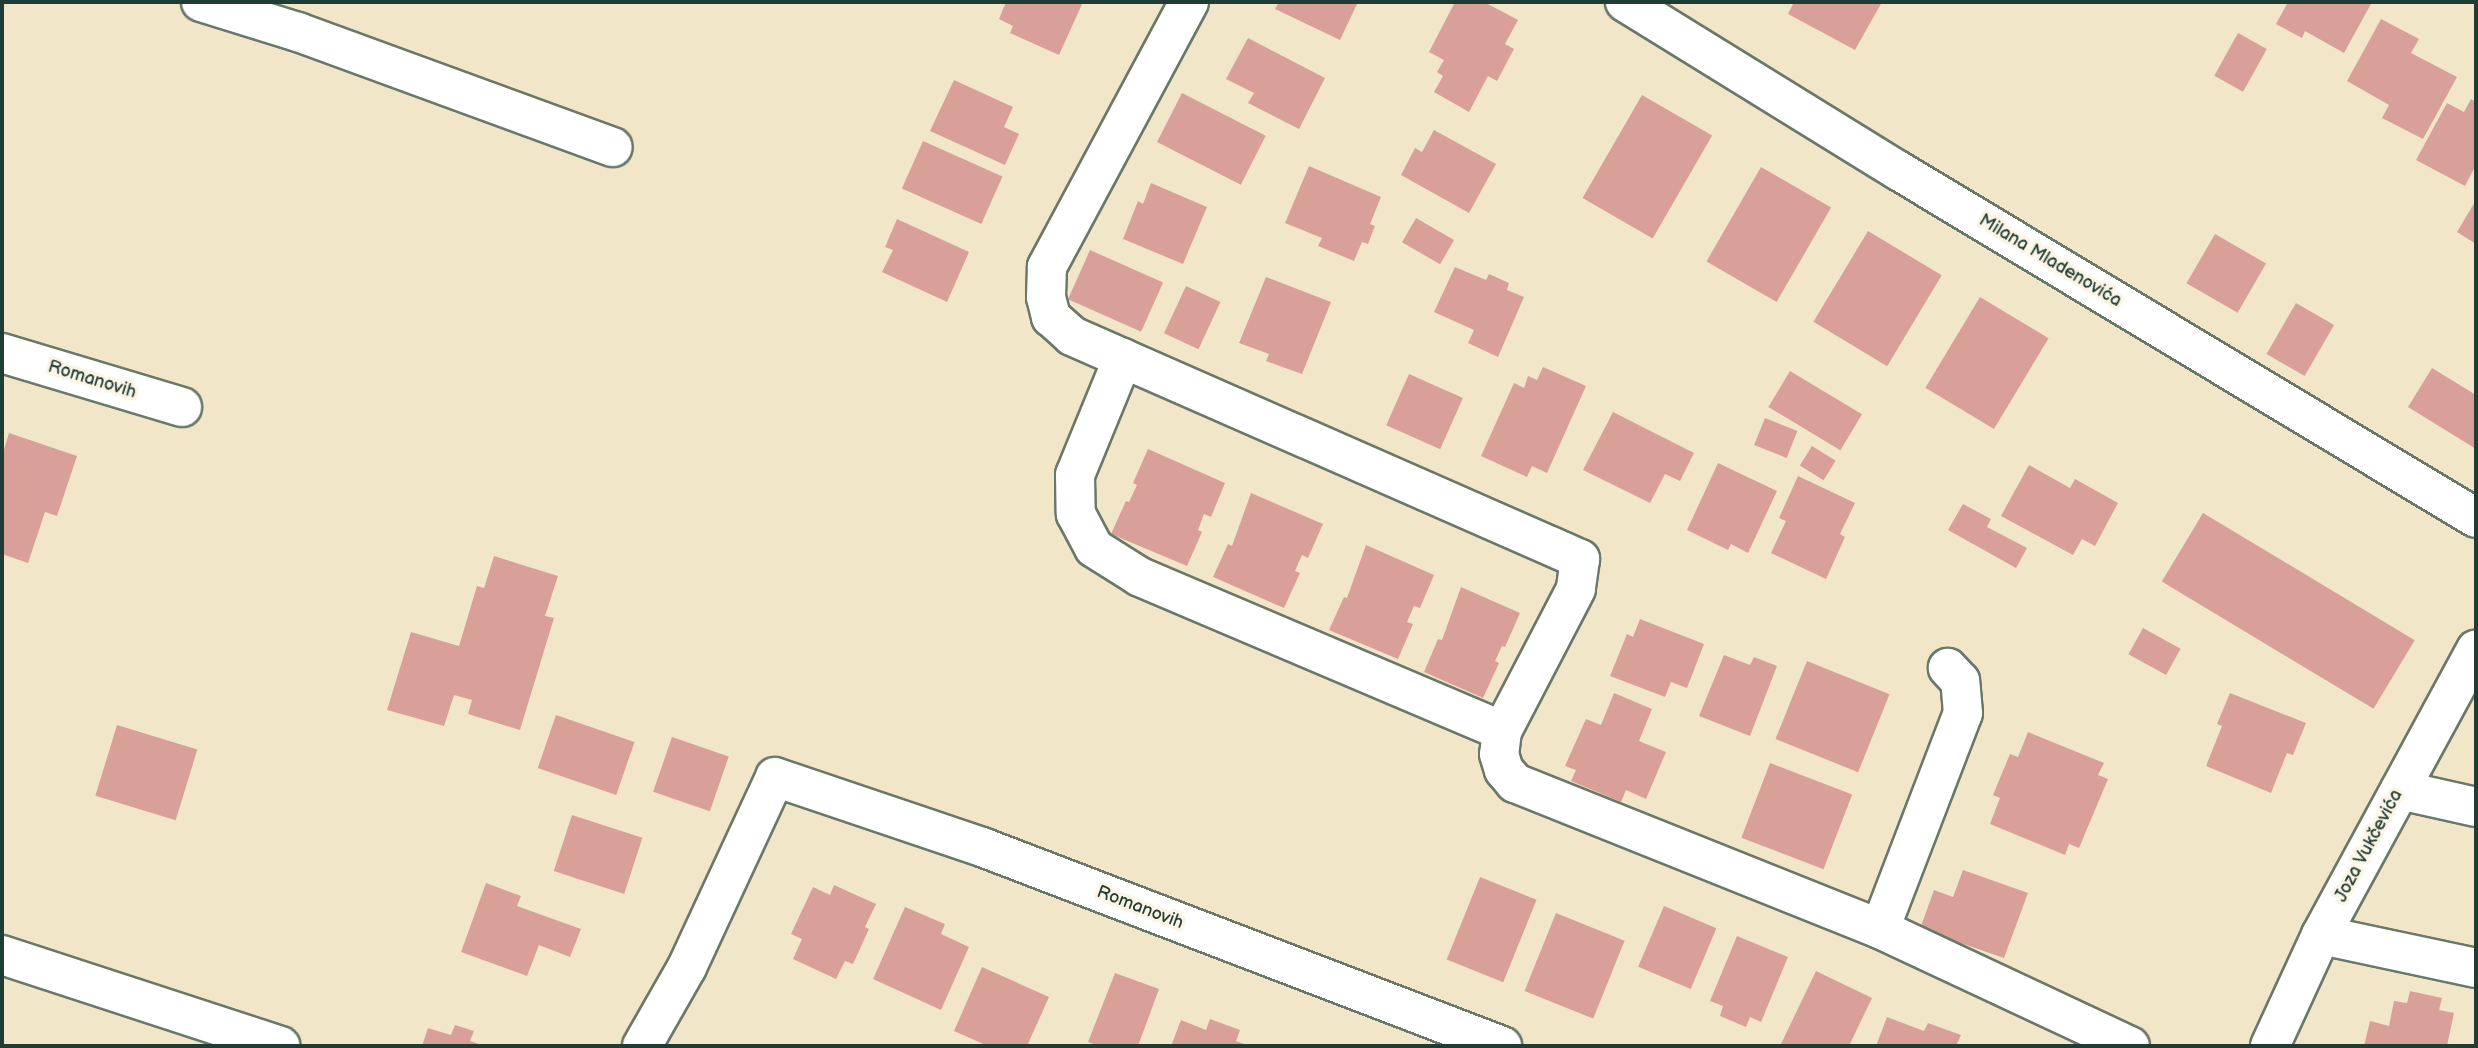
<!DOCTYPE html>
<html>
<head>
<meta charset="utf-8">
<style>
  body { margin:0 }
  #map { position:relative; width:2478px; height:1048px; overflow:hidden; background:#f2e6c9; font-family:"Balsamiq Sans",sans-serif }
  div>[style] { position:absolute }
  .building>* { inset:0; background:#d9a09a; transform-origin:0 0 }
  .roads { filter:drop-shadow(2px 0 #697868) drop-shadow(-2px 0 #697868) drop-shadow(0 2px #697868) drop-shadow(0 -2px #697868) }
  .minor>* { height:38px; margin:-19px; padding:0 19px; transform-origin:19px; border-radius:19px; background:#fff }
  span { translate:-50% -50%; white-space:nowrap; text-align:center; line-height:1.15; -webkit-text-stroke:7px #fcf5e5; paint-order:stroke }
  .street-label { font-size:18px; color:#1f3d34 }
  .frame { position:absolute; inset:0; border:4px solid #1f3d34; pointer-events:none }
</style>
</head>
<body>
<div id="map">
  <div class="building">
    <i style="clip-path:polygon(1006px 2px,1083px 2px,1059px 55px,1010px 33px,1013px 26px,999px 19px)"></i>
    <i style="clip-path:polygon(1279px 2px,1358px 2px,1340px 40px,1275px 9px)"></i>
    <i style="clip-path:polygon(1455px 2px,1484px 2px,1518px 20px,1505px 44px,1514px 49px,1497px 81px,1488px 76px,1469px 112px,1434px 92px,1443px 76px,1437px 72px,1444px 60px,1429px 52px)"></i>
    <i style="clip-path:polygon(1794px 2px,1882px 2px,1855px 50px,1788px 14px)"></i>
    <i style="clip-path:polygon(2288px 2px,2372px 2px,2344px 53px,2305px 31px,2302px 38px,2276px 24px)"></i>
    <i style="clip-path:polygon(2381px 19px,2419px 39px,2411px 53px,2457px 77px,2423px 139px,2382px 118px,2389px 105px,2347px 81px)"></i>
    <i style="left:2238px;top:33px;width:33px;height:49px;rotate:29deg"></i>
    <i style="clip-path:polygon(1248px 38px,1325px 78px,1299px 129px,1248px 103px,1254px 93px,1226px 79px)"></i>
    <i style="clip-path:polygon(954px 80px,1013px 107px,1004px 127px,1019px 134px,1005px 165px,930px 131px)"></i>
    <i style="left:1182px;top:93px;width:94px;height:55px;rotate:27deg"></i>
    <i style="left:1642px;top:95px;width:81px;height:119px;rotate:30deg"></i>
    <i style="clip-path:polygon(2471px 99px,2476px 102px,2476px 165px,2465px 186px,2416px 160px,2447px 103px,2464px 112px)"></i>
    <i style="clip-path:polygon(1434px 130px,1496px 164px,1469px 213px,1401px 175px,1415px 148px,1422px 152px)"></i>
    <i style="left:923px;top:141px;width:87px;height:52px;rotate:24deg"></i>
    <i style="clip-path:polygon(1309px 166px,1381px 197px,1370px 224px,1375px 226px,1368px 244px,1362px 242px,1354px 261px,1318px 246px,1322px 238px,1285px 223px)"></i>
    <i style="left:1761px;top:167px;width:81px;height:109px;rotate:30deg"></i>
    <i style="clip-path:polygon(1151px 183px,1207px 207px,1183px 264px,1123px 239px,1138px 201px,1143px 204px)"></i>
    <i style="clip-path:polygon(2476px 200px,2476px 244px,2457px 232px)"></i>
    <i style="left:1416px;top:218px;width:44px;height:28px;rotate:30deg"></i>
    <i style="clip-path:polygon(897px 219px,969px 252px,947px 302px,882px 272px,893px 250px,885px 247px)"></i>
    <i style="left:1868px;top:231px;width:86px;height:106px;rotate:31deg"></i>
    <i style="left:2215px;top:234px;width:59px;height:57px;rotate:30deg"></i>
    <i style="left:1090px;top:250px;width:80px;height:54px;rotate:24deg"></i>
    <i style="clip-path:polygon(1455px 267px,1486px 280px,1489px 274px,1509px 283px,1507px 290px,1524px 297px,1498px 357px,1468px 343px,1474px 330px,1434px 312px)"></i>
    <i style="clip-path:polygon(1266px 277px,1331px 302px,1302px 374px,1266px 361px,1269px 354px,1239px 343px)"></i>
    <i style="left:1186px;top:286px;width:38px;height:52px;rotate:25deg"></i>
    <i style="left:1980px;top:297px;width:80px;height:106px;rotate:31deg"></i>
    <i style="left:2296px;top:303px;width:44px;height:59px;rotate:30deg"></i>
    <i style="clip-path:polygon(1543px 367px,1586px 386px,1547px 473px,1532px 466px,1527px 477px,1481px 456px,1514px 383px,1524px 388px,1528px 376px,1537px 380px)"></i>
    <i style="clip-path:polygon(2432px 368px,2476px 395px,2476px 449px,2408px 407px)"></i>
    <i style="left:1790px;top:371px;width:84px;height:42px;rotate:31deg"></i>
    <i style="left:1409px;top:374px;width:59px;height:56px;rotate:24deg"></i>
    <i style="clip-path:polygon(1613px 412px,1694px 453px,1680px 481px,1665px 474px,1650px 503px,1583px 470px)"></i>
    <i style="left:1765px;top:418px;width:35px;height:29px;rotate:22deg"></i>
    <i style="clip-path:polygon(9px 433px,77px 456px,57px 516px,45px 512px,28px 563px,2px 554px,2px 456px)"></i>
    <i style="left:1812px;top:446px;width:28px;height:23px;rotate:32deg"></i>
    <i style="clip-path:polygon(1148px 449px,1225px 483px,1211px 517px,1204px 514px,1198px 530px,1202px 532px,1187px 566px,1111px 534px,1126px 501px,1129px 502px,1137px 485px,1133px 483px)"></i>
    <i style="clip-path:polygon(1718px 463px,1777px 491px,1748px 553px,1731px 544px,1728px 550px,1687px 530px)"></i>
    <i style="clip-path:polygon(2029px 465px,2070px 488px,2075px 479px,2118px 503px,2095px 546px,2082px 539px,2073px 555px,2001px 516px)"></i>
    <i style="clip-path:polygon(1798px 476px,1855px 503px,1840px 534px,1845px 537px,1826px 579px,1771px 553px,1786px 521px,1779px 518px)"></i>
    <i style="clip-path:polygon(1251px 493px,1323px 524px,1308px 558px,1302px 555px,1295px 571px,1300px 573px,1284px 608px,1213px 577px,1228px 544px,1232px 546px)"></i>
    <i style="clip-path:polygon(1963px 504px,1991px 519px,1987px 527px,2027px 548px,2016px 568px,1948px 530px)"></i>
    <i style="left:2203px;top:513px;width:247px;height:80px;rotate:31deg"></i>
    <i style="clip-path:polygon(1366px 545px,1434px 575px,1420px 608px,1414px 606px,1407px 622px,1413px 624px,1398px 659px,1329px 630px,1344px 597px,1347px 598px)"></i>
    <i style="clip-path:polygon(494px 556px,558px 576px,545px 616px,554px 618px,520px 730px,468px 714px,472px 700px,454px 695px,444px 726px,387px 710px,411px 632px,459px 646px,477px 586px,484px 588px)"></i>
    <i style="clip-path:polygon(1461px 587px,1520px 613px,1505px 647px,1502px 646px,1495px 661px,1499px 663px,1483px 698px,1424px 672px,1438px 639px,1442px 640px)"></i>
    <i style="clip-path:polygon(1640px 619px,1704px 644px,1687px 688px,1671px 682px,1665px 697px,1610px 676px,1627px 634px,1633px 637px)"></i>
    <i style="left:2143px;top:628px;width:43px;height:30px;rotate:29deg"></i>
    <i style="clip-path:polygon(1724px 655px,1750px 665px,1754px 657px,1777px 666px,1750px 736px,1699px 716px)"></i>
    <i style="left:1807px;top:661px;width:89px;height:84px;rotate:22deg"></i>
    <i style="clip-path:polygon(1614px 693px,1652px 709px,1639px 741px,1666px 752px,1646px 799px,1626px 790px,1621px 802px,1571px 781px,1576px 770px,1565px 766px,1586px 719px,1601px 725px)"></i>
    <i style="clip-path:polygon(2230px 693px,2306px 723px,2293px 755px,2287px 753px,2271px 793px,2206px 766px,2222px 726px,2217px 724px)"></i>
    <i style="left:556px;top:715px;width:83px;height:56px;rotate:19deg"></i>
    <i style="left:117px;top:725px;width:84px;height:74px;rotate:17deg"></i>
    <i style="clip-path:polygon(2028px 732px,2104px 763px,2098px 775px,2108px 779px,2079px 848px,2069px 844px,2065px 855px,1990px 824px,2000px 798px,1993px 795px,2010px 754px,2018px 757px)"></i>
    <i style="left:672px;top:737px;width:60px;height:58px;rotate:19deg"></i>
    <i style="left:1770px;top:763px;width:88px;height:80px;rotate:21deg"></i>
    <i style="left:572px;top:815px;width:74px;height:59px;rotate:18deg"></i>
    <i style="clip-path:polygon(1963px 870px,2028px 893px,2004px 958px,1920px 929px,1934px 890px,1953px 897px)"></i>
    <i style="left:1480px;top:877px;width:61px;height:89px;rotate:22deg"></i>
    <i style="clip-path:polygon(486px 883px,521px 896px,517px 906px,581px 929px,570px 957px,539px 945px,527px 976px,461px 952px)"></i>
    <i style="clip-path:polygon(834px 885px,876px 904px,865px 927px,869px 929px,853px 964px,845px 961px,836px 979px,793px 959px,802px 939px,791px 934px,813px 887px,830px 895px)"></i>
    <i style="left:1664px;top:906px;width:57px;height:66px;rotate:23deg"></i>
    <i style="clip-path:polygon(905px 907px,945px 924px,941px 934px,969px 947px,941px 1010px,873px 979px)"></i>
    <i style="left:1556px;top:913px;width:74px;height:84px;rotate:22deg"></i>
    <i style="clip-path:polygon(1737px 936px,1788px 957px,1761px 1022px,1750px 1017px,1746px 1027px,1720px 1016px,1723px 1006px,1710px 1001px)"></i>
    <i style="clip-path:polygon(982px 967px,1049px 997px,1027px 1046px,988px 1046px,954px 1031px)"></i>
    <i style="clip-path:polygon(1816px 971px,1872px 998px,1849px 1046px,1780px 1046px)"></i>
    <i style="clip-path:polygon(1115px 973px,1159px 989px,1138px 1046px,1099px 1046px,1088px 1042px)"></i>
    <i style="clip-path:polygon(2410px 991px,2442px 998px,2439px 1010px,2454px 1013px,2447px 1046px,2364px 1046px,2370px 1021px,2389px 1026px,2394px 1001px,2407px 1003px)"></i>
    <i style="clip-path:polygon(1887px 1017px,1924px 1031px,1928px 1023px,1961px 1035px,1956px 1046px,1876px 1046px)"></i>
    <i style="clip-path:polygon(1210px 1019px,1240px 1030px,1236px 1041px,1249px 1046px,1171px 1046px,1181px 1020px,1206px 1030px)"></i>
    <i style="clip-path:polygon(455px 1025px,474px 1031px,470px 1041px,485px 1046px,422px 1046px,428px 1028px,451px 1035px)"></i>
  </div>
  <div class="roads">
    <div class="minor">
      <i style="left:201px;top:2px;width:102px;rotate:17.2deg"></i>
      <i style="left:298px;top:32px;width:335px;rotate:20.1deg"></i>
      <i style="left:1189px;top:2px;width:301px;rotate:118.2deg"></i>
      <i style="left:1047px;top:267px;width:30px;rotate:92deg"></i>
      <i style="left:1046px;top:297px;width:21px;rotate:76deg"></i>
      <i style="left:1051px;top:317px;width:28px;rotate:42deg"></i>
      <i style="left:1072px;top:336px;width:555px;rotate:23.7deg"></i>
      <i style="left:1580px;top:559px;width:30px;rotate:98deg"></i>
      <i style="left:1576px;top:589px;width:160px;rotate:117.5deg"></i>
      <i style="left:1502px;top:731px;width:23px;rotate:97deg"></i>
      <i style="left:1499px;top:754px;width:17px;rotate:73deg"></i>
      <i style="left:1504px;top:770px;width:17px;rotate:50deg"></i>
      <i style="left:1515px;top:783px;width:393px;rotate:21.8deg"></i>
      <i style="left:1880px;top:929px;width:276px;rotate:25.1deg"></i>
      <i style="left:1625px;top:2px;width:322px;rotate:31.7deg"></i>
      <i style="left:1899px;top:171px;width:673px;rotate:31.02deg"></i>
      <i style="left:2px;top:353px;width:188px;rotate:16.7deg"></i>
      <i style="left:1123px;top:358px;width:126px;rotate:112.3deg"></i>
      <i style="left:1075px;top:475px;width:39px;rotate:89deg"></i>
      <i style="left:1076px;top:514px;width:38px;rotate:62deg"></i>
      <i style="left:1094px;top:548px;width:54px;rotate:32.2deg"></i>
      <i style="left:1140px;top:577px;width:393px;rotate:23deg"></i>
      <i style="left:2400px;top:790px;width:78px;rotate:12.6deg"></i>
      <i style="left:1880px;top:929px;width:231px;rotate:-69deg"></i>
      <i style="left:1963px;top:713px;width:32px;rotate:-95deg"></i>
      <i style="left:1960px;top:681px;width:18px;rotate:-133deg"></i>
      <i style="left:2321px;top:935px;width:158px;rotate:12deg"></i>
      <i style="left:2px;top:955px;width:293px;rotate:18.1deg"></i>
      <i style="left:642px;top:1046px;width:91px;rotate:-60.3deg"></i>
      <i style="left:687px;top:967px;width:209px;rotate:-65.1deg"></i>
      <i style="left:775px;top:777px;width:219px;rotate:18.7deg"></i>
      <i style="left:982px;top:847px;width:557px;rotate:20.94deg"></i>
      <i style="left:2270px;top:1046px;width:122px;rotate:-65.3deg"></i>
      <i style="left:2321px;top:935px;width:325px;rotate:-61.5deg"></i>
    </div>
  </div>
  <div class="street-label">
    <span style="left:2050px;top:261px;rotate:31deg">Milana Mladenovića</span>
    <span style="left:92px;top:380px;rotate:17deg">Romanovih</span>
    <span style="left:2369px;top:846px;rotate:-62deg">Joza Vukčevića</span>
    <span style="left:1140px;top:908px;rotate:21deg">Romanovih</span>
  </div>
  <div class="frame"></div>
</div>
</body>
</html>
